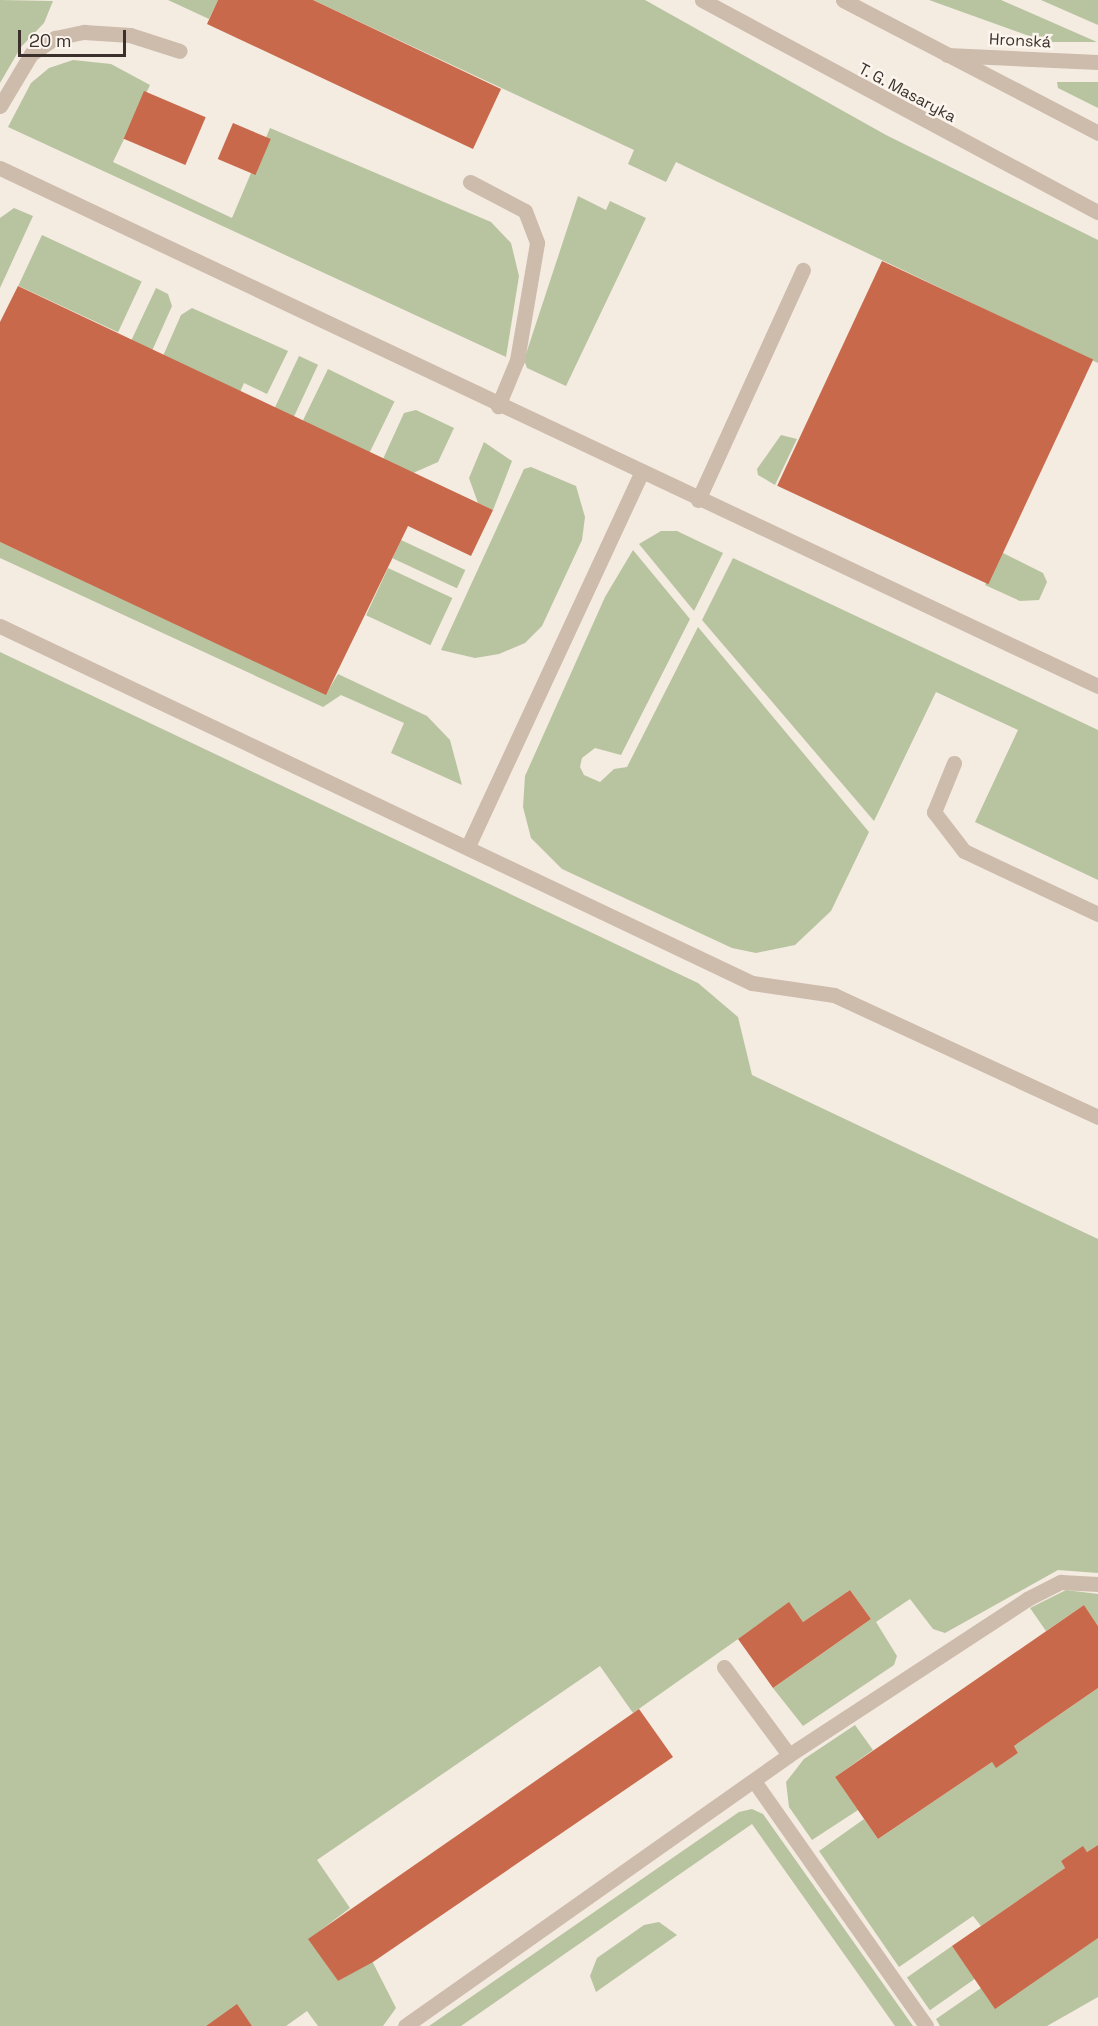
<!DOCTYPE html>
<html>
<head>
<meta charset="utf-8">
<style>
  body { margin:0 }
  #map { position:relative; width:1098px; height:2026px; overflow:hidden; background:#f4ebe1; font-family:"Space Grotesk",sans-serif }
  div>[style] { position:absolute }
  .green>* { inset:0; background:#b8c4a0; transform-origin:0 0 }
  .building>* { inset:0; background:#c8694b; transform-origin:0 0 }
  .minor>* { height:15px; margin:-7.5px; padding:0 7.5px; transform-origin:7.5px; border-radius:7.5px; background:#cdbbac }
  span { translate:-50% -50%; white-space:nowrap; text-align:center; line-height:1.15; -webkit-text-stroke:5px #fbf5ee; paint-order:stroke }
  .street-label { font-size:16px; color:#3b302b }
  .scale { position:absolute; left:18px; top:30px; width:108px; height:27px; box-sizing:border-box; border:3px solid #3b302b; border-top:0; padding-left:8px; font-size:18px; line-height:21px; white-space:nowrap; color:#3b302b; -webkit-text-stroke:4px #fbf5ee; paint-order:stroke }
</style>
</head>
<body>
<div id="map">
  <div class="green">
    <i style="clip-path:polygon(0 0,53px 1px,44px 23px,21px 47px,0 83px)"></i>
    <i style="clip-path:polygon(168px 0,218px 0,209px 19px)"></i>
    <i style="clip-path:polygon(313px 0,645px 0,886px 135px,1098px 240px,1098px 363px,676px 162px,666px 182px,628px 164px,634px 150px)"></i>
    <i style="clip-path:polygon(929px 0,1001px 0,1097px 42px,1046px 42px)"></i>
    <i style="clip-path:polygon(1041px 0,1098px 0,1098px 25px)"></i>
    <i style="clip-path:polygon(73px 60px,111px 64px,150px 85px,113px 162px,232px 218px,270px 128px,491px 222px,511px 243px,519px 276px,506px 357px,8px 127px,31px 83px,49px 68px)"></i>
    <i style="clip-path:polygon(1057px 82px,1098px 82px,1098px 108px,1058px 88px)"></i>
    <i style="clip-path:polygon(578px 196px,606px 210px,610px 201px,646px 218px,566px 386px,527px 368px,524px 360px)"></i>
    <i style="clip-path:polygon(14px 208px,33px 216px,0 288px,0 218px)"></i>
    <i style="left:42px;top:235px;width:110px;height:56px;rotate:25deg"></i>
    <i style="clip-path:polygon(156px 288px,168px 294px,172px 306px,152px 351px,131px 341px)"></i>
    <i style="clip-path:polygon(192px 308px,288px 351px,267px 394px,244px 383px,240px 392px,163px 356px,181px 315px)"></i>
    <i style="left:299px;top:356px;width:21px;height:58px;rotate:25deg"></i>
    <i style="left:328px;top:369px;width:74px;height:58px;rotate:26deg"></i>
    <i style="clip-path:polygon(416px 410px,454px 428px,438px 462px,413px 473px,383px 459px,404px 413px)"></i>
    <i style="clip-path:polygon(781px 435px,797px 439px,775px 485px,758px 475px,757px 469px)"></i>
    <i style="clip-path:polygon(484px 442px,512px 461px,493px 510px,478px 503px,469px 478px)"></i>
    <i style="clip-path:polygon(531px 467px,576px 486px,585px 517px,582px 540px,542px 626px,525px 643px,499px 654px,475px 658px,441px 650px,524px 469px)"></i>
    <i style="clip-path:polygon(661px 531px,677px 531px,723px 553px,694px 611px,639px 544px)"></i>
    <i style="left:401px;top:540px;width:71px;height:20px;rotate:25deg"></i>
    <i style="clip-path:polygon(0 542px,326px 694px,338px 674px,427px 716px,450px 740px,462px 785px,391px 753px,404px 723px,341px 695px,323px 707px,0 558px)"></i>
    <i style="clip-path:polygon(633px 550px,690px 619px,621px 755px,595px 748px,582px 758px,580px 767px,584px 775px,600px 782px,614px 769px,627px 767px,698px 627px,869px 832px,831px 911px,795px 945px,756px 953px,732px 948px,562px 869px,531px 838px,523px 807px,525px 776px,605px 597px)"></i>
    <i style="clip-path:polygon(1001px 552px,1043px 573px,1047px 582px,1039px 600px,1020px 601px,985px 585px)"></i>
    <i style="clip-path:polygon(733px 558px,1098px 730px,1098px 880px,975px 822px,1018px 730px,936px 692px,874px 821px,702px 620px)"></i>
    <i style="left:388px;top:568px;width:71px;height:52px;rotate:25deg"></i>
    <i style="clip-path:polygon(0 652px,698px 983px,738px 1017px,752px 1075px,1098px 1239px,1098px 1573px,1058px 1570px,945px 1633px,933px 1629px,910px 1599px,876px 1622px,897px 1656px,894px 1665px,803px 1726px,773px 1688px,871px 1619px,850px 1590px,803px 1622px,789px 1603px,633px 1713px,600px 1666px,317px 1860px,350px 1908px,309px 1939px,338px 1981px,371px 1959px,396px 2008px,383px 2026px,318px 2026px,307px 2011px,286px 2026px,252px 2026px,237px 2005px,206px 2026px,0 2026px)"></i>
    <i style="clip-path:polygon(1066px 1590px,1098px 1594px,1098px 1626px,1084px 1605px,1046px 1631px,1030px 1608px)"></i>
    <i style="clip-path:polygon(1098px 1688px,1098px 1845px,1087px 1852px,1083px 1847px,1061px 1861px,1065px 1868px,981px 1926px,973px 1916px,899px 1967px,819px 1851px,864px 1819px,878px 1839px,992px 1762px,996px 1767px,1018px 1753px,1014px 1746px)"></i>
    <i style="clip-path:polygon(855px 1725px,873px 1750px,835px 1777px,858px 1810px,812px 1840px,789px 1807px,786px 1782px,804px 1759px)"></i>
    <i style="clip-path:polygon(752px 1809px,763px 1814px,913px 2026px,895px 2026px,752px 1824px,461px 2026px,429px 2026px,739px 1812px)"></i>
    <i style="clip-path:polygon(659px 1922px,677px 1935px,596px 1992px,590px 1976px,597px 1958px,644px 1925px)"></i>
    <i style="clip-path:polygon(1098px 1938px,1098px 1997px,1047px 2026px,940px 2026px,936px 2019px,981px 1988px)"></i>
    <i style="left:952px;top:1946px;width:40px;height:55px;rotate:55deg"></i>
  </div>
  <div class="building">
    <i style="clip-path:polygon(218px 0,313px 0,501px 89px,473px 149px,207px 24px)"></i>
    <i style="left:144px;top:91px;width:67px;height:52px;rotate:23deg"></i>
    <i style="left:233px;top:123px;width:41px;height:39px;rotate:23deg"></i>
    <i style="left:882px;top:261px;width:233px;height:248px;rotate:25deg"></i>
    <i style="clip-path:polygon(18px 286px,493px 510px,471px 556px,408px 526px,326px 695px,0 542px,0 322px)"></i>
    <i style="clip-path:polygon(850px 1590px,871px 1619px,773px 1688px,738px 1639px,789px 1602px,803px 1622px)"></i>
    <i style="clip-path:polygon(1084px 1605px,1098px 1626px,1098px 1688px,1014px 1746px,1018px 1753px,996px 1768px,992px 1762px,878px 1839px,835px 1777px)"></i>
    <i style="clip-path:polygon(639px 1709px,673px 1757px,373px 1962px,338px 1981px,308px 1939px)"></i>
    <i style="clip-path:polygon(1098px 1845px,1098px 1938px,995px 2009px,952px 1946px,1065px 1868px,1061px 1861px,1083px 1846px,1087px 1852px)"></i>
    <i style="clip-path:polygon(237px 2004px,252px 2026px,206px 2026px)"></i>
  </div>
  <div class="minor">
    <i style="left:702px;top:0;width:449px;rotate:28.2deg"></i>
    <i style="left:843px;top:0;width:288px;rotate:27.5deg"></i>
    <i style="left:947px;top:55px;width:151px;rotate:2.7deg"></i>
    <i style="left:0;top:106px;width:61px;rotate:-59.2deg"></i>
    <i style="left:31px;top:54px;width:29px;rotate:-34deg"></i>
    <i style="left:55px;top:38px;width:30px;rotate:-12deg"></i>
    <i style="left:84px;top:32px;width:46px;rotate:3.7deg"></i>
    <i style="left:130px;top:35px;width:52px;rotate:17.7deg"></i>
    <i style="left:0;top:168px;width:1214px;rotate:25.26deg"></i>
    <i style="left:470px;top:182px;width:62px;rotate:27.8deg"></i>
    <i style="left:525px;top:211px;width:34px;rotate:69deg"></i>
    <i style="left:537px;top:243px;width:119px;rotate:99.7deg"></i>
    <i style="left:517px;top:360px;width:50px;rotate:112.4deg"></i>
    <i style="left:698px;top:500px;width:253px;rotate:-65.5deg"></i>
    <i style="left:0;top:626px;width:832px;rotate:25.4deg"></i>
    <i style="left:752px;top:983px;width:83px;rotate:8.3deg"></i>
    <i style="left:834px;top:995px;width:291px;rotate:24.8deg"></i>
    <i style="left:954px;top:763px;width:53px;rotate:112.2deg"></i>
    <i style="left:934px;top:812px;width:49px;rotate:52.4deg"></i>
    <i style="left:964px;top:851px;width:148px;rotate:25.2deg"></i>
    <i style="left:469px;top:844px;width:409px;rotate:-65.1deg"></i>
    <i style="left:724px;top:1667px;width:109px;rotate:53.5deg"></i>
    <i style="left:754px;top:1781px;width:299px;rotate:54.9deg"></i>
    <i style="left:405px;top:2026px;width:470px;rotate:-35.2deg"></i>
    <i style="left:789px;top:1755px;width:285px;rotate:-33.2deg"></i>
    <i style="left:1027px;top:1599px;width:38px;rotate:-27deg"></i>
    <i style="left:1061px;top:1582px;width:37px;rotate:3deg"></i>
  </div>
  <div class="street-label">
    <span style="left:1020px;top:41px;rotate:3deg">Hronská</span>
    <span style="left:907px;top:93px;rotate:28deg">T. G. Masaryka</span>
  </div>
  <div class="scale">20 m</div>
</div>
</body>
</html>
